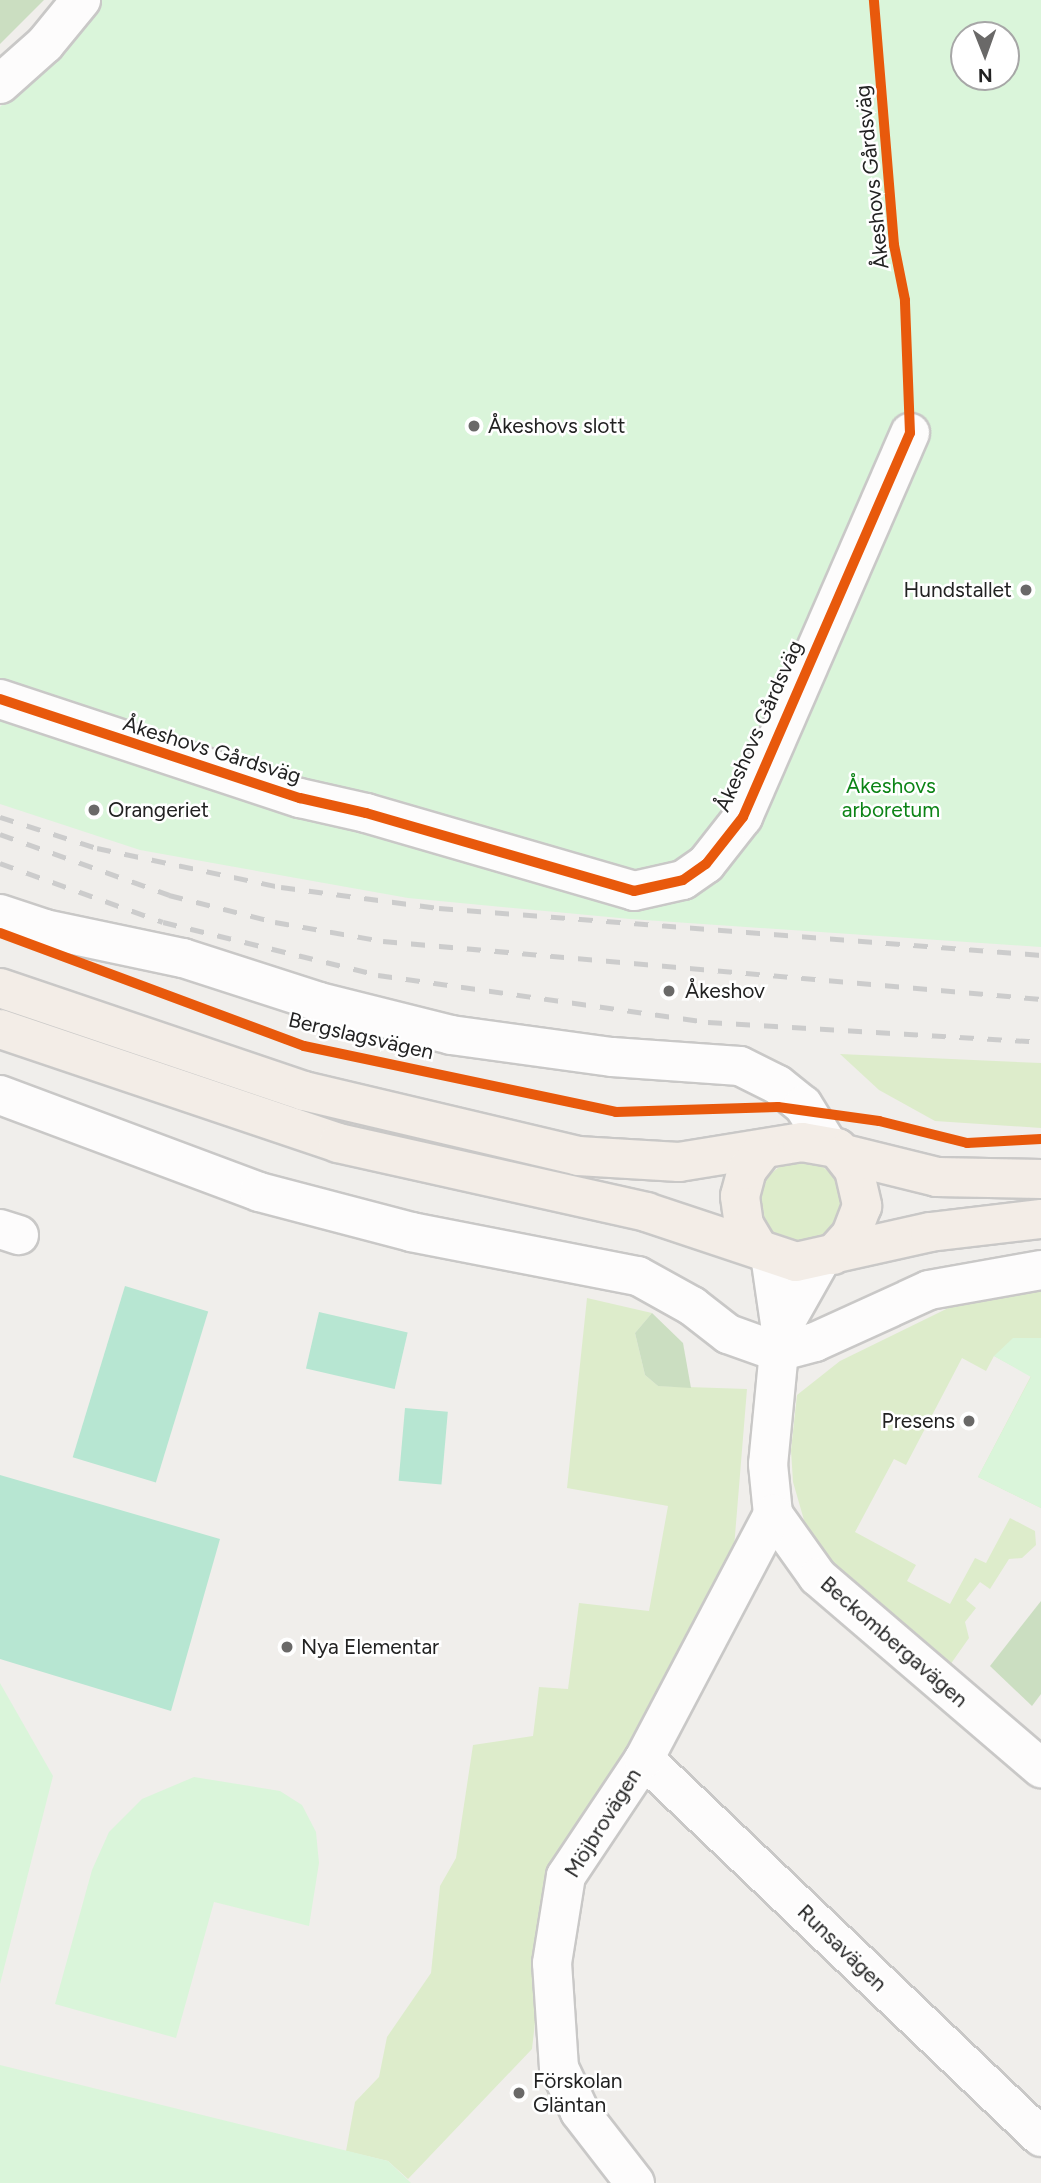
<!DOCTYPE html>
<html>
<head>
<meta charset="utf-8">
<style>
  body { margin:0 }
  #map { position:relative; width:1041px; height:2183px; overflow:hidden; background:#f0eeeb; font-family:Figtree,sans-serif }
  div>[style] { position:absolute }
  .grass>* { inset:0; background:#ddeccb }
  .round { border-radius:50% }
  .forest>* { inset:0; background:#cbdec1 }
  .park>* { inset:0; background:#daf5da }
  .pitch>* { inset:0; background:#b7e6d2; transform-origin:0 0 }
  .roads { filter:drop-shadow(2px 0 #c9c8c7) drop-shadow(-2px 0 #c9c8c7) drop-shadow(0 2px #c9c8c7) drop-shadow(0 -2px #c9c8c7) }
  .minor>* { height:38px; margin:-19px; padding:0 19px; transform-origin:19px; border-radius:19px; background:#fdfcfc }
  .major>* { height:38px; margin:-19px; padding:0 19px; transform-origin:19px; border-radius:19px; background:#f3ede7 }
  .rail>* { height:5px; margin-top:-2.5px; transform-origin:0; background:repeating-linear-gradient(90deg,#ccc 0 14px,transparent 0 28px) }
  .cycleway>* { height:10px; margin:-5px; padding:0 5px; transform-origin:5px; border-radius:5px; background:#e8590c }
  .dots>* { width:19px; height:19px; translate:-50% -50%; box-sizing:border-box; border:4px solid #fff; border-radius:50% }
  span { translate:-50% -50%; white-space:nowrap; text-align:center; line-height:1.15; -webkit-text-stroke:5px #fff; paint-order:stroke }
  .street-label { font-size:21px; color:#222 }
  .poi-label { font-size:21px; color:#222 }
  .left { translate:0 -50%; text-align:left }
  .right { translate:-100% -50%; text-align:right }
  .park-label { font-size:21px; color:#0c8416 }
  .north { position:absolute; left:950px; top:21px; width:70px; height:70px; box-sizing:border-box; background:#fff; border:2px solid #a7a7a7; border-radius:50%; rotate:179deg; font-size:19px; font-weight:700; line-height:28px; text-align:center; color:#222 }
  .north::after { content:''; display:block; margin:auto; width:24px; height:32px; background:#6a6968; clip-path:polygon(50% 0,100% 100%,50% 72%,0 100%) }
</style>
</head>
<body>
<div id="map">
  <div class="grass">
    <i style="clip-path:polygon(840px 1054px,1041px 1063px,1041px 1128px,935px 1121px,879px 1090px)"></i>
    <i class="round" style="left:759px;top:1161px;width:84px;height:84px"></i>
    <i style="clip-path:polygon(1041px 1286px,1041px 1508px,978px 1477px,1031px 1376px,994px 1356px,986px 1371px,962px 1358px,906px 1465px,894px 1459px,855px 1532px,916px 1565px,907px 1581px,950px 1604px,975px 1558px,986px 1563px,1010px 1518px,1035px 1531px,1036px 1545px,1022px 1558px,1009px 1559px,990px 1589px,980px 1582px,966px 1600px,976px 1608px,965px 1622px,969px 1638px,950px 1665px,833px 1563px,806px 1527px,793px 1482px,791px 1450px,797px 1395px,840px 1361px,983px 1291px)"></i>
    <i style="clip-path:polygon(587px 1298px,652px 1313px,635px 1333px,645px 1375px,658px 1386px,747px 1389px,733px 1560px,546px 1927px,532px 2049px,408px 2179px,388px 2161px,346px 2151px,355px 2102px,379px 2077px,387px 2037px,431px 1973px,440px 1886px,456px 1858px,473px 1745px,533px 1736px,539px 1687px,568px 1689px,579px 1603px,649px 1611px,668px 1506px,567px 1488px)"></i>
  </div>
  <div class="forest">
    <i style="clip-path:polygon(0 0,44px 0,0 44px)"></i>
    <i style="clip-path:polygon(652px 1313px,683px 1343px,691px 1388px,658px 1386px,645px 1375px,635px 1333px)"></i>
    <i style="clip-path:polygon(1041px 1601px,1041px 1694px,1032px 1706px,990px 1666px)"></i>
  </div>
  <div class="park">
    <i style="clip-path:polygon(evenodd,99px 0,1041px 0,1041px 947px,630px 919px,408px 898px,140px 850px,0 804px,0 107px,99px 0,964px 35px,1006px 35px,1006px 77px,964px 77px,964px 35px)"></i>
    <i style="clip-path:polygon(1013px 1338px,1041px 1338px,1041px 1508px,978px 1477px,1031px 1377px,994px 1356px)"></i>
    <i style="clip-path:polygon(0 1683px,53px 1776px,0 1984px)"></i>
    <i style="clip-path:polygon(194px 1777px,280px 1791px,302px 1805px,316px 1832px,319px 1863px,309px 1926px,214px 1902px,176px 2038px,55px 2004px,92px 1870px,109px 1832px,142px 1799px)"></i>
    <i style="clip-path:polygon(0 2065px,388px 2161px,411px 2183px,0 2183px)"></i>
  </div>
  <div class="pitch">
    <i style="left:125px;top:1286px;width:87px;height:179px;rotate:17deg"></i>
    <i style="left:319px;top:1312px;width:91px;height:58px;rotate:13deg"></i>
    <i style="left:405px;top:1408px;width:43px;height:73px;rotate:5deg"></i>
    <i style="clip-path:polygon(0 1475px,220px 1539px,171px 1711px,0 1659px)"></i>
  </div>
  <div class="roads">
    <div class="minor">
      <i style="left:0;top:84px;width:60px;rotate:-41.6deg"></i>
      <i style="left:45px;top:44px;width:57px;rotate:-50.7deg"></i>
      <i style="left:0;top:699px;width:316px;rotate:18.3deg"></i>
      <i style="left:300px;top:798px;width:68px;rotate:12.8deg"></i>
      <i style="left:366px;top:813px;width:279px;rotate:16.2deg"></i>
      <i style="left:634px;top:891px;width:50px;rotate:-12.7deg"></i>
      <i style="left:683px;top:880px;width:28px;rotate:-35deg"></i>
      <i style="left:706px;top:864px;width:60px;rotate:-51.8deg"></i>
      <i style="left:743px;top:817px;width:419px;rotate:-66.5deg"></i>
      <i style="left:0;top:914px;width:47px;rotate:18.4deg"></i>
      <i style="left:45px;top:929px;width:141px;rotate:11.9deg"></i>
      <i style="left:183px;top:958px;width:143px;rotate:17.9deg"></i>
      <i style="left:319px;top:1002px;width:136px;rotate:14deg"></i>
      <i style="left:451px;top:1035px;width:162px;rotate:7.8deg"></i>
      <i style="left:612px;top:1057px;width:128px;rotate:4deg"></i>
      <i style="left:740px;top:1066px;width:42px;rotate:26.6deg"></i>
      <i style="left:778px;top:1085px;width:32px;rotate:39deg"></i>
      <i style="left:803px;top:1105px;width:47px;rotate:58deg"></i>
      <i style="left:0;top:1095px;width:277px;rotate:20.5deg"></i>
      <i style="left:259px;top:1192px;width:157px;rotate:14.7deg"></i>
      <i style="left:411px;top:1232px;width:231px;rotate:11deg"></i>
      <i style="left:638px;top:1276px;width:62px;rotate:29.1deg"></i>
      <i style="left:692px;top:1306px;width:46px;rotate:37.9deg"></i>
      <i style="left:728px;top:1334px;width:53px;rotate:19.8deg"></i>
      <i style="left:778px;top:1352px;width:38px;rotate:-15deg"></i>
      <i style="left:815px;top:1342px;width:125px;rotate:-24.5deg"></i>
      <i style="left:929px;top:1290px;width:114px;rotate:-10.1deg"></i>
      <i style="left:0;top:1229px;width:20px;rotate:18deg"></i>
      <i style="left:770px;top:1255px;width:76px;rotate:81.7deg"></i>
      <i style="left:781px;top:1330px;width:135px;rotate:95.5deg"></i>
      <i style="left:768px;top:1464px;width:50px;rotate:84.3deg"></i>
      <i style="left:773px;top:1514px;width:77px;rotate:54.5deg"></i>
      <i style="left:818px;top:1577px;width:294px;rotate:40.6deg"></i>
      <i style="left:781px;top:1330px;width:81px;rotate:-60.6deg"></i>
      <i style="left:644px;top:1759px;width:548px;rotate:43.6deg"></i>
      <i style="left:635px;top:2183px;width:90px;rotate:-127.8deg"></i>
      <i style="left:580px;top:2112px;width:49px;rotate:-115.5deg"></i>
      <i style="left:559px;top:2068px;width:105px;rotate:-93.8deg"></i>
      <i style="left:552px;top:1963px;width:88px;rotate:-80.9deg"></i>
      <i style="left:566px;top:1876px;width:141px;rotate:-56.3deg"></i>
      <i style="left:644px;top:1759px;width:277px;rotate:-62.2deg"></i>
    </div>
    <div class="major">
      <i style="left:0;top:988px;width:321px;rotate:18.7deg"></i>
      <i style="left:304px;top:1091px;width:282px;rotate:13.3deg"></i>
      <i style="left:578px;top:1156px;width:101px;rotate:3.4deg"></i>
      <i style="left:679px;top:1162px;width:125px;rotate:-9.2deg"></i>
      <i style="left:802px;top:1142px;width:36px;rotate:10deg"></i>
      <i style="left:837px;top:1148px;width:28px;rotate:52deg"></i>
      <i style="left:854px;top:1170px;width:37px;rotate:77deg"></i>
      <i style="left:862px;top:1206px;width:31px;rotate:111deg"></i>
      <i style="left:851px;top:1235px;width:27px;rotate:132deg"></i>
      <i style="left:0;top:1029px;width:357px;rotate:18.6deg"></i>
      <i style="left:338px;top:1143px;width:316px;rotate:12.6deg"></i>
      <i style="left:646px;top:1212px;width:158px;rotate:18.4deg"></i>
      <i style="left:796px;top:1262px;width:137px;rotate:-12.6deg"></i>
      <i style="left:930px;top:1232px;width:112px;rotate:-6.7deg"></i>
      <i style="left:844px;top:1154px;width:96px;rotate:13.9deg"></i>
      <i style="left:937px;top:1177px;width:104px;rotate:1.1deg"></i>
      <i style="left:758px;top:1248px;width:27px;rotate:-121deg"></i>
      <i style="left:744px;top:1225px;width:29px;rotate:-98deg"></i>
      <i style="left:740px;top:1196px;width:27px;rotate:-75deg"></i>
      <i style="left:747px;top:1170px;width:23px;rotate:-52deg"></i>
    </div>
  </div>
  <div class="rail">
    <i style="left:0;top:817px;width:102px;rotate:17.7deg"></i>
    <i style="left:97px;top:848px;width:188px;rotate:12deg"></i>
    <i style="left:281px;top:887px;width:159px;rotate:7.6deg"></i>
    <i style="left:439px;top:908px;width:604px;rotate:4.46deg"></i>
    <i style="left:0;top:834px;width:180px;rotate:19.8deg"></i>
    <i style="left:169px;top:895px;width:109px;rotate:14.3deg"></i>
    <i style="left:275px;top:922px;width:110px;rotate:10deg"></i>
    <i style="left:383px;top:941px;width:661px;rotate:5.04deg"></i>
    <i style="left:0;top:863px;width:173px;rotate:19.9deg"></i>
    <i style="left:163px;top:922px;width:221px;rotate:13.8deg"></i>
    <i style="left:378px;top:975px;width:333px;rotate:8.1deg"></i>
    <i style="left:708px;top:1022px;width:334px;rotate:3.4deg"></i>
  </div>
  <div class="cycleway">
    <i style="left:0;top:699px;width:316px;rotate:18.3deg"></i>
    <i style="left:300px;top:798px;width:68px;rotate:12.8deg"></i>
    <i style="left:366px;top:813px;width:279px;rotate:16.2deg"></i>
    <i style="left:634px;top:891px;width:50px;rotate:-12.7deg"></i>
    <i style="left:683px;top:880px;width:28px;rotate:-35deg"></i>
    <i style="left:706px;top:864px;width:60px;rotate:-51.8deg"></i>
    <i style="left:743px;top:817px;width:419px;rotate:-66.5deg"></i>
    <i style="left:910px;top:433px;width:133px;rotate:-92.2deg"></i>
    <i style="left:905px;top:300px;width:56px;rotate:-101.3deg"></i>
    <i style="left:894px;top:245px;width:246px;rotate:-94.7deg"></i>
    <i style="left:0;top:933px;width:324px;rotate:20.4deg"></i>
    <i style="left:304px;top:1046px;width:319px;rotate:11.9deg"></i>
    <i style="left:616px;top:1112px;width:162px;rotate:-1.8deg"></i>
    <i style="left:778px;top:1107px;width:102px;rotate:7.9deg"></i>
    <i style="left:879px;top:1121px;width:91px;rotate:14deg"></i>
    <i style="left:967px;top:1143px;width:74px;rotate:-3.1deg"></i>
  </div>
  <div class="dots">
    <i style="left:474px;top:426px;background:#6a6968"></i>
    <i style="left:1026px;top:590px;background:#6a6968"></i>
    <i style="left:94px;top:810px;background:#6a6968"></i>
    <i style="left:669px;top:991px;background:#6a6968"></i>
    <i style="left:969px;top:1421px;background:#6a6968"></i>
    <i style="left:287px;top:1647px;background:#6a6968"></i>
    <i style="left:519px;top:2093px;background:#6a6968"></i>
  </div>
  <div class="street-label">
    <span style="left:872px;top:177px;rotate:-96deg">Åkeshovs Gårdsväg</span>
    <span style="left:759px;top:726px;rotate:-66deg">Åkeshovs Gårdsväg</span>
    <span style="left:212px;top:750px;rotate:17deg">Åkeshovs Gårdsväg</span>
    <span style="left:361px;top:1036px;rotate:13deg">Bergslagsvägen</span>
    <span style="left:894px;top:1642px;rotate:41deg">Beckombergavägen</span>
    <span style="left:603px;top:1823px;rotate:-58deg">Möjbrovägen</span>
    <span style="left:842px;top:1948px;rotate:44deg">Runsavägen</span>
  </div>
  <div class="poi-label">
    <span class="left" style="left:488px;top:426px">Åkeshovs slott</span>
    <span class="right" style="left:1012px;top:590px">Hundstallet</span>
    <span class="left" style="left:108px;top:810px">Orangeriet</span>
    <span class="left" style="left:685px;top:991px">Åkeshov</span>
    <span class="right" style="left:955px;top:1421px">Presens</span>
    <span class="left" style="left:301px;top:1647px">Nya Elementar</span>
    <span class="left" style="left:533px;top:2093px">Förskolan<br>Gläntan</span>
  </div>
  <div class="park-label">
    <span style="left:891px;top:798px">Åkeshovs<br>arboretum</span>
  </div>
  <div class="north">N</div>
</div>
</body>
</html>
